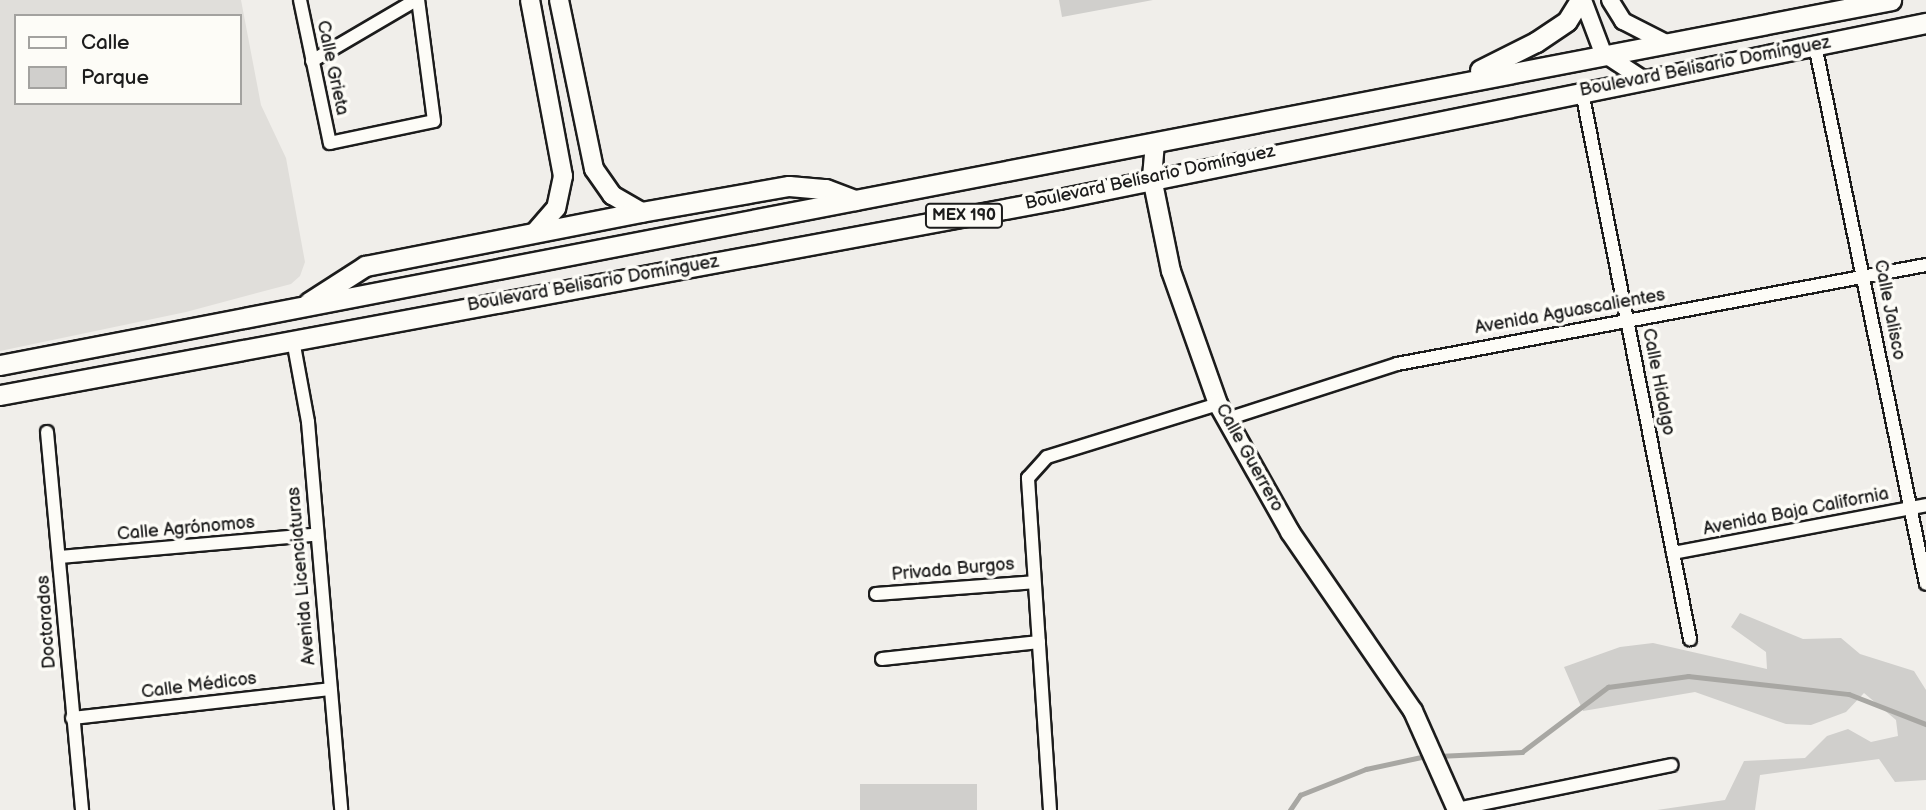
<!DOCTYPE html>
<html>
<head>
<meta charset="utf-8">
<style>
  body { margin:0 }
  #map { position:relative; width:1926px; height:810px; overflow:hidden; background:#f0eeea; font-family:"Balsamiq Sans",sans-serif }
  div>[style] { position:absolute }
  .built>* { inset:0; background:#e0deda }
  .green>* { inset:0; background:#d0cfcc; transform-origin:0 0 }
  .stream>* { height:4.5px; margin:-2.25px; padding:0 2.25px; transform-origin:2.25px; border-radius:2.25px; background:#a8a7a3 }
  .roads { filter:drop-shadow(2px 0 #1c1c1c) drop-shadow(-2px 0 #1c1c1c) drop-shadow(0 2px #1c1c1c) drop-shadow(0 -2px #1c1c1c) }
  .minor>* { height:12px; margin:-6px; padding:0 6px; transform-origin:6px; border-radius:6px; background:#fdfcf7 }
  .tertiary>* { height:16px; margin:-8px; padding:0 8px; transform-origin:8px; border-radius:8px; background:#fdfcf7 }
  .secondary>* { height:18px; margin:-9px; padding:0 9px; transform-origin:9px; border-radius:9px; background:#fdfcf7 }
  .primary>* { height:19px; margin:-9.5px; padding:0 9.5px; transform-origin:9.5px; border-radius:9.5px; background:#fdfcf7 }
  span { translate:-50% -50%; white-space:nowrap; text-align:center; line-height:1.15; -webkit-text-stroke:7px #fdfcf7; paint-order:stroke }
  .shield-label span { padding:2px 5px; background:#fdfcf7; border:2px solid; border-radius:5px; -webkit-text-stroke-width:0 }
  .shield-label { font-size:16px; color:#1c1c1c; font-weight:700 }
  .street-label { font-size:18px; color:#1c1c1c }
  .legend { position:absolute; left:14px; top:14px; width:228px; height:91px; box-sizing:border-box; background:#fdfcf7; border:2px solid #a3a29f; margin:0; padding:9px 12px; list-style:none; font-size:21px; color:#1c1c1c }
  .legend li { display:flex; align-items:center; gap:14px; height:35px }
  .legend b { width:35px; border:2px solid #a3a29f }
</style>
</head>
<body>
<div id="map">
  <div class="built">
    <i style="clip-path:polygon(evenodd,0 0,241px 0,261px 105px,286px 158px,305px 262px,300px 276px,291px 284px,186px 312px,0 351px,0 0,16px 16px,240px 16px,240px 103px,16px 103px,16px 16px)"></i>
  </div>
  <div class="green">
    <i style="clip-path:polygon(1059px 0,1153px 0,1062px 17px)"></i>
    <i style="clip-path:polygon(1740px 613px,1803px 639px,1841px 638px,1860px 654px,1914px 671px,1926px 690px,1926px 780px,1895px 782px,1879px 759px,1760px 775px,1755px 810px,1657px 810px,1725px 800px,1744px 761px,1805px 758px,1827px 736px,1848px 729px,1871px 742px,1898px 736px,1896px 720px,1864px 693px,1846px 712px,1811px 725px,1786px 724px,1695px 692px,1583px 711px,1564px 667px,1620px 647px,1653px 643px,1767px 669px,1766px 652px,1731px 627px)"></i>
    <i style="left:860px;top:784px;width:117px;height:26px"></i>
  </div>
  <div class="stream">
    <i style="left:1438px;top:756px;width:84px;rotate:-2.7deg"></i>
    <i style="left:1522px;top:752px;width:108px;rotate:-37.1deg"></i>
    <i style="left:1608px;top:687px;width:81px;rotate:-7.8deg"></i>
    <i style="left:1688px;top:676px;width:162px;rotate:6.4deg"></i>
    <i style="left:1849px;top:694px;width:83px;rotate:21.3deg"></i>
    <i style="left:1290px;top:810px;width:18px;rotate:-56deg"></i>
    <i style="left:1300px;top:795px;width:71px;rotate:-21.5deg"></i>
    <i style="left:1366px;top:769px;width:61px;rotate:-12.2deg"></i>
  </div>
  <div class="roads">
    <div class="minor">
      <i style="left:300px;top:0;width:146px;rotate:78.2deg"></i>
      <i style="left:330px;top:143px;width:106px;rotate:-11.9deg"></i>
      <i style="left:434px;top:121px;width:122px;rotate:-97.5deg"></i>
      <i style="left:1815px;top:45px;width:550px;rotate:78.36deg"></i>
      <i style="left:312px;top:61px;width:121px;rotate:-30.4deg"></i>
      <i style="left:1582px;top:92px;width:558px;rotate:78.83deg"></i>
      <i style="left:293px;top:340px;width:83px;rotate:79.6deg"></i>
      <i style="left:308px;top:422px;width:389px;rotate:85.1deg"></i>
      <i style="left:1227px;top:419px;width:179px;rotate:-17.9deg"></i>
      <i style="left:1397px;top:364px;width:538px;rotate:-10.6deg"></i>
      <i style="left:47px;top:432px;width:380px;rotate:84.7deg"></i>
      <i style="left:1673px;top:553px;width:258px;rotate:-10.7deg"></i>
      <i style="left:60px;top:557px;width:255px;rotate:-5deg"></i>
      <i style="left:876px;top:594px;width:158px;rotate:-4.3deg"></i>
      <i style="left:882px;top:659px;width:158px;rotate:-6.2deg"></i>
      <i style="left:72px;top:718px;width:260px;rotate:-6.4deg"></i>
      <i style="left:1457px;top:809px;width:219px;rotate:-11.6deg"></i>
      <i style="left:1050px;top:810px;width:333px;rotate:-93.8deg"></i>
      <i style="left:1028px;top:478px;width:28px;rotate:-48deg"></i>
      <i style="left:1047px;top:457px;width:179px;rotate:-17.2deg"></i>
    </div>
    <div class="tertiary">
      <i style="left:1583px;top:0;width:57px;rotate:69.3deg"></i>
      <i style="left:1603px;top:53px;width:49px;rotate:33.4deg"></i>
      <i style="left:1610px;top:0;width:25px;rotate:58deg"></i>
      <i style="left:1623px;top:21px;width:48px;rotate:27.1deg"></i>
    </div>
    <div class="secondary">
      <i style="left:530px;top:0;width:179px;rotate:79.4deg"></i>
      <i style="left:563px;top:176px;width:33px;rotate:102deg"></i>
      <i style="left:556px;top:208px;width:33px;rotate:131deg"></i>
      <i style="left:559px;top:0;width:173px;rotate:78.3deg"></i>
      <i style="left:594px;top:169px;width:32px;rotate:55deg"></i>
      <i style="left:612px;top:195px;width:34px;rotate:30deg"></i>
      <i style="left:1155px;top:143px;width:35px;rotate:95deg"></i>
      <i style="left:1152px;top:178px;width:95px;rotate:78.5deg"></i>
      <i style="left:1171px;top:271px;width:141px;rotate:70.5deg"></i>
      <i style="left:1218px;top:404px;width:147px;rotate:60.6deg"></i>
      <i style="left:1290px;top:532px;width:217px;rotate:55.5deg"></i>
      <i style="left:1413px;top:711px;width:108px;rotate:66deg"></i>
    </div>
    <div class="primary">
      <i style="left:1480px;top:70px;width:63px;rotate:-26.6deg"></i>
      <i style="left:1536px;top:42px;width:37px;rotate:-34deg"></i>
      <i style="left:1567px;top:21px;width:25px;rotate:-58deg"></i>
      <i style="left:309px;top:302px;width:67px;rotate:-32.7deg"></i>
      <i style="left:365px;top:266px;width:281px;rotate:-11.1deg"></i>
      <i style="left:641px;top:212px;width:150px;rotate:-10deg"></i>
      <i style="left:789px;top:186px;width:37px;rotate:5deg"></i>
      <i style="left:826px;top:189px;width:31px;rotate:21deg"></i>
      <i style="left:0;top:365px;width:1926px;rotate:-10.92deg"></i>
      <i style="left:0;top:395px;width:1077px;rotate:-10.49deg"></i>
      <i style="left:1059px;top:199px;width:885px;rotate:-11.48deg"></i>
    </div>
  </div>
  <div class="shield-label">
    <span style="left:964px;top:216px">MEX 190</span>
  </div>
  <div class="street-label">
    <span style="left:1705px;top:67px;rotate:-11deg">Boulevard Belisario Domínguez</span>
    <span style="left:332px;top:68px;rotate:78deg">Calle Grieta</span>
    <span style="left:1150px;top:178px;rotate:-12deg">Boulevard Belisario Domínguez</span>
    <span style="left:593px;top:284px;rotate:-10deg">Boulevard Belisario Domínguez</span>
    <span style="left:1889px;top:310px;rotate:79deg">Calle Jalisco</span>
    <span style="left:1570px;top:312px;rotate:-10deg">Avenida Aguascalientes</span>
    <span style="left:1658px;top:382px;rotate:79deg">Calle Hidalgo</span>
    <span style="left:1249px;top:458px;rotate:61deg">Calle Guerrero</span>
    <span style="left:1796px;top:512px;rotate:-11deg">Avenida Baja California</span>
    <span style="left:186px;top:529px;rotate:-5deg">Calle Agrónomos</span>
    <span style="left:953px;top:570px;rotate:-5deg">Privada Burgos</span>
    <span style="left:302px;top:576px;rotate:-95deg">Avenida Licenciaturas</span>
    <span style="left:47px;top:622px;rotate:-94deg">Doctorados</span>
    <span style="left:199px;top:686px;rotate:-7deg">Calle Médicos</span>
  </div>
  <ul class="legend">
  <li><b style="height:9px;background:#fdfcf7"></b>Calle</li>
  <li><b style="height:19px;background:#d0cfcc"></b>Parque</li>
  </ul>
</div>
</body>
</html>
